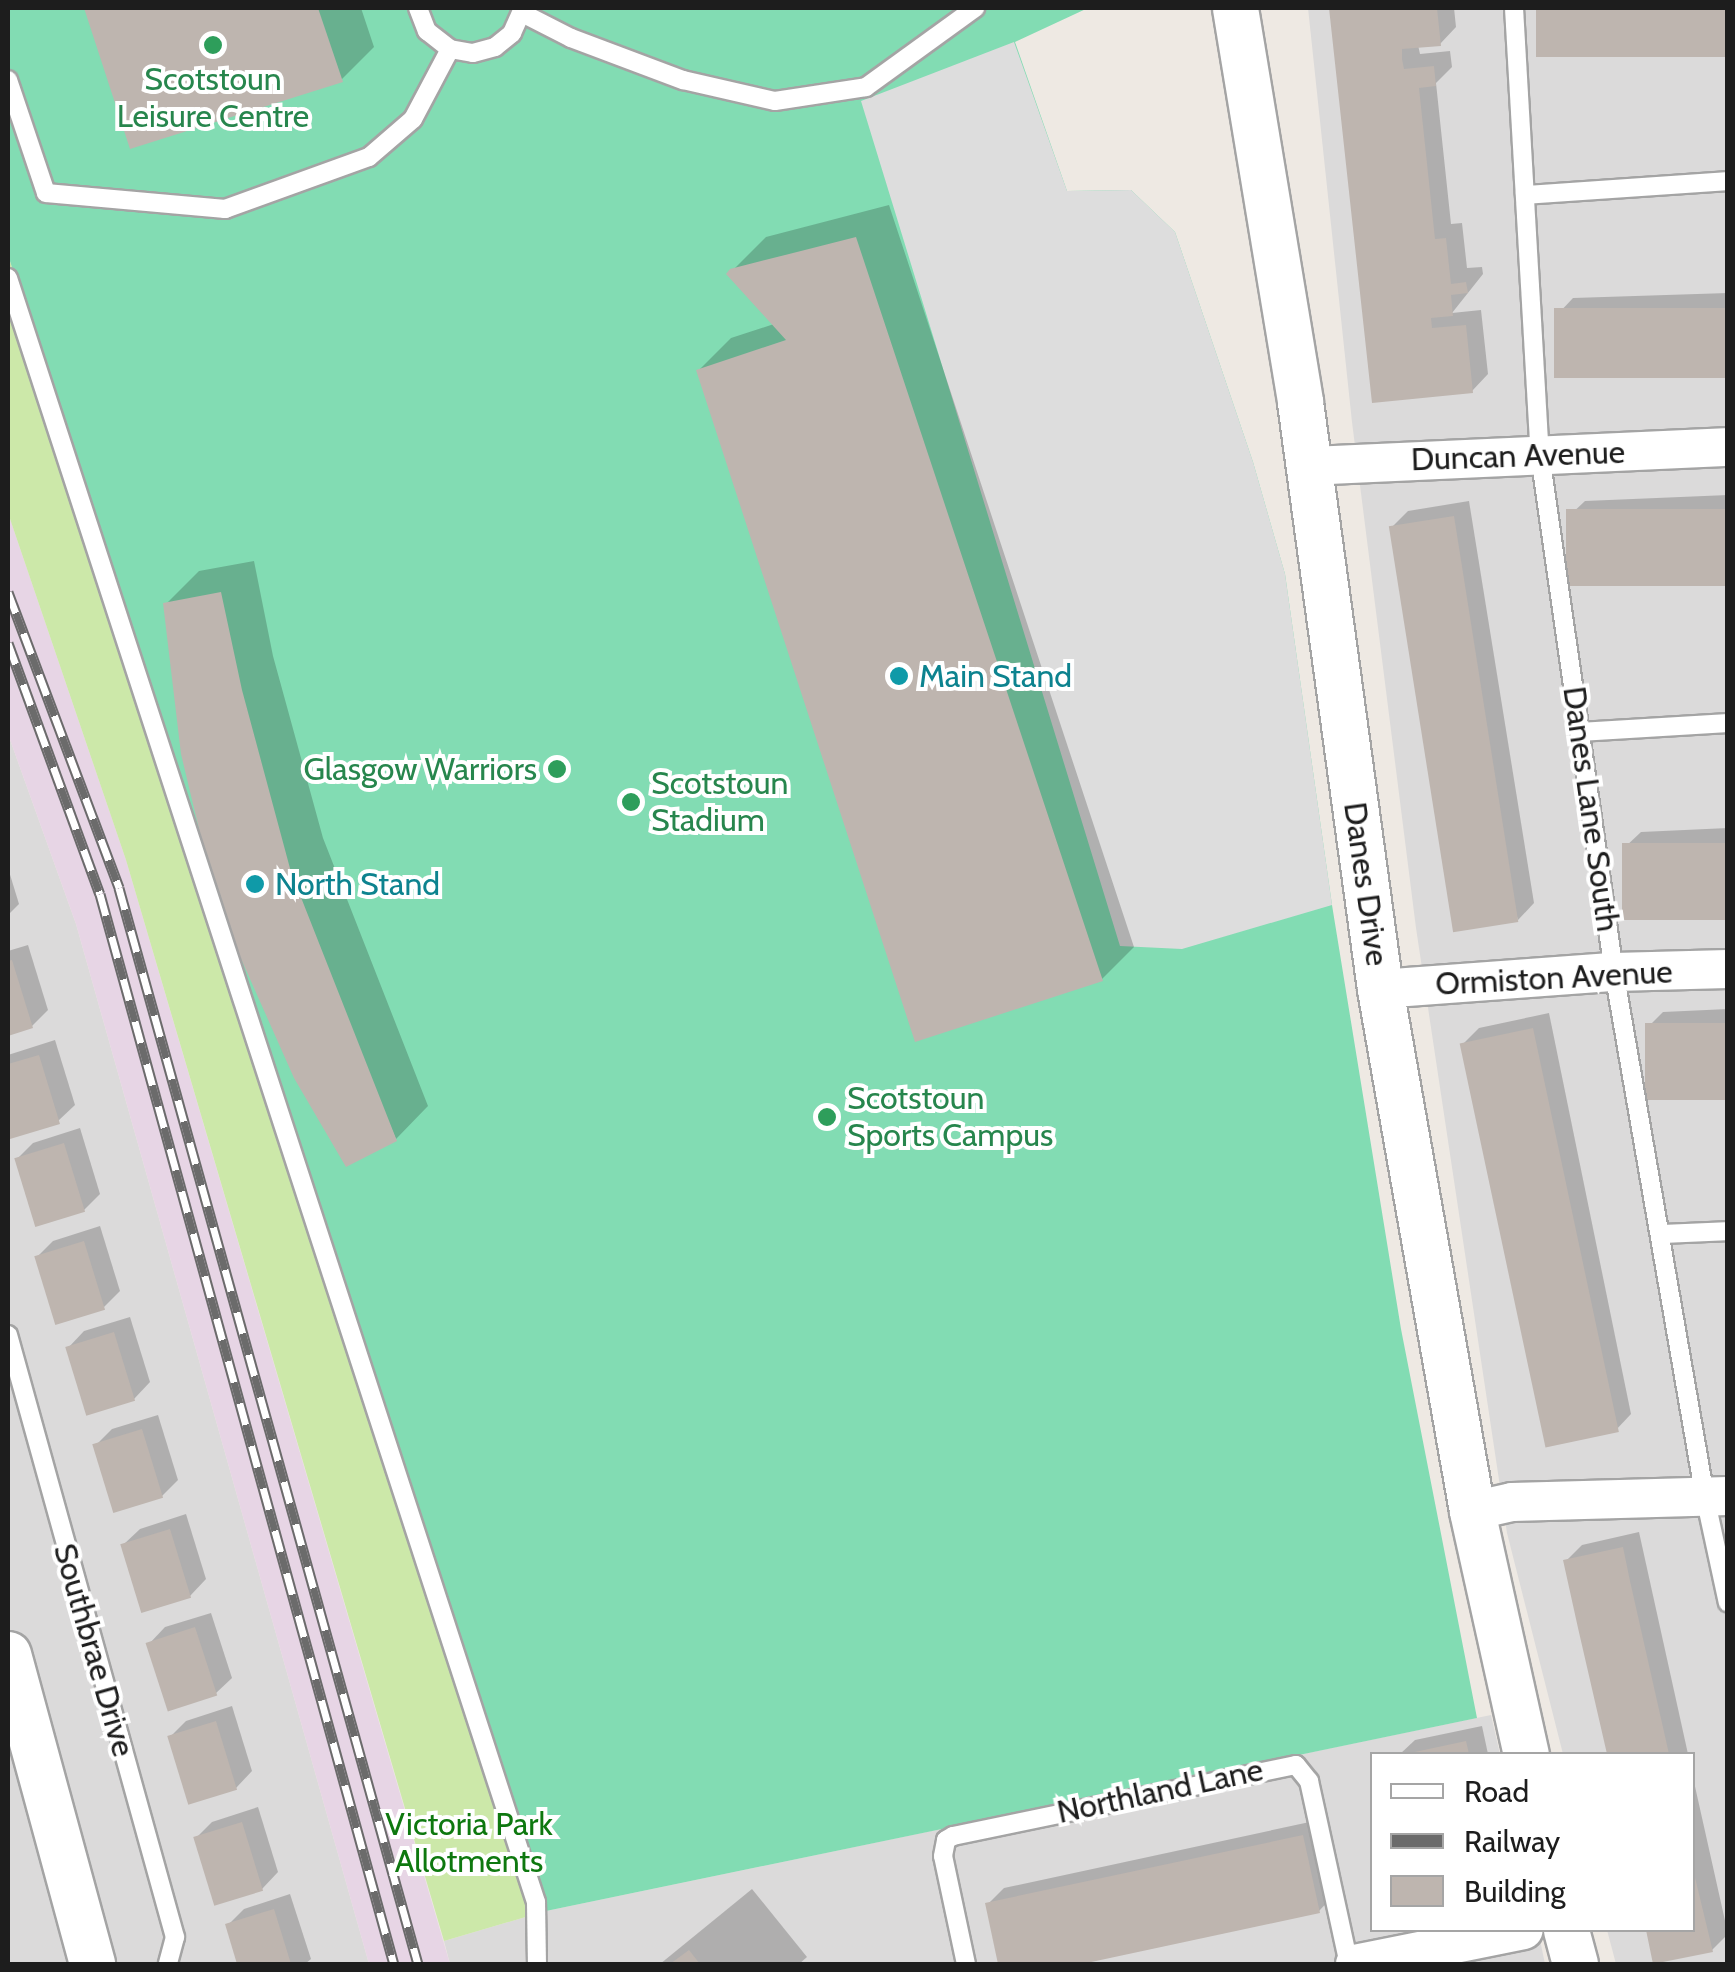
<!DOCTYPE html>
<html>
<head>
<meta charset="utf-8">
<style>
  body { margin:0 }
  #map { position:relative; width:1735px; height:1972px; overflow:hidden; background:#eee9e3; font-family:Cabin,sans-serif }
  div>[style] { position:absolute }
  .residential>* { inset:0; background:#dbdada }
  .industrial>* { inset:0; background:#e7d5e5 }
  .grass>* { inset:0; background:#cce8a9 }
  .pitch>* { inset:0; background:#82dcb3 }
  .parking>* { inset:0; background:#ddd }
  .shadow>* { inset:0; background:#0003; transform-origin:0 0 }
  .building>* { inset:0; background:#beb5af; transform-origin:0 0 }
  .roads { filter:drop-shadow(2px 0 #a4a4a4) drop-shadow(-2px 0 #a4a4a4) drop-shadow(0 2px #a4a4a4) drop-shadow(0 -2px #a4a4a4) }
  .service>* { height:18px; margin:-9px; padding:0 9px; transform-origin:9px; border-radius:9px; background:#fff }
  .minor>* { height:38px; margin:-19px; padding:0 19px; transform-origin:19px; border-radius:19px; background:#fff }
  .tertiary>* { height:45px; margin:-22.5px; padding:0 22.5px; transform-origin:22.5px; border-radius:22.5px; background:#fff }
  .rail>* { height:11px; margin-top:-5.5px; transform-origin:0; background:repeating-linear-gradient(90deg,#fff 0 22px,#6b6b6b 0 44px); box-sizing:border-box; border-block:2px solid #6b6b6b }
  .dots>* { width:28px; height:28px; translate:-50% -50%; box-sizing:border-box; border:5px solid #fff; border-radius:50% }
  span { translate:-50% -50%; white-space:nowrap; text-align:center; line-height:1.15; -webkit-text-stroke:8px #fff; paint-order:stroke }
  .leisure-label { font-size:32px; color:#27864d }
  .right { translate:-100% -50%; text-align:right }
  .left { translate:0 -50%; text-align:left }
  .street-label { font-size:32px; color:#1d1d1d }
  .culture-label { font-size:32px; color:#0d838f }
  .park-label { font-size:32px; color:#0e780f }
  .frame { position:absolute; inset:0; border:10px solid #1d1d1d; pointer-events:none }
  .legend { position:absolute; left:1370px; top:1752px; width:325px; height:180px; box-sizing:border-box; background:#fff; border:2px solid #a5a5a5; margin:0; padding:12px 18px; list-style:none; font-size:30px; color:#1d1d1d }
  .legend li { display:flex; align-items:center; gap:20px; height:50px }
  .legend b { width:50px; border:2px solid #a5a5a5 }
</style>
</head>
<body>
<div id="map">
  <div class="residential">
    <i style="clip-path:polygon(1308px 8px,1727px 8px,1727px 1964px,1616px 1964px,1607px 1930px,1692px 1930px,1692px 1754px,1563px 1754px,1507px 1533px,1416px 928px,1352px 422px)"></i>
    <i style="clip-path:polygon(8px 734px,76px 924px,369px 1964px,8px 1964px)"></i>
    <i style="clip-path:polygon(1491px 1715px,1500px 1754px,1372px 1754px,1372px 1930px,1538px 1930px,1545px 1964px,450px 1964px,444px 1941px,546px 1911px)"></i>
  </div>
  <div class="industrial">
    <i style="clip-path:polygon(8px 513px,126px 860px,450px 1964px,369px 1964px,76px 924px,8px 734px)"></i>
  </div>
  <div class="grass">
    <i style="clip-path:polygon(8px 255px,546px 1911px,444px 1941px,126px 860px,8px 513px)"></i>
  </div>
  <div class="pitch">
    <i style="clip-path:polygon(8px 8px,1088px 8px,1015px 42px,1067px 191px,1131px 190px,1175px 232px,1253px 462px,1285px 574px,1332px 905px,1401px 1329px,1477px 1718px,546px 1911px,8px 255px)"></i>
  </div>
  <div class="parking">
    <i style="clip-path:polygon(1014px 42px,1067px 191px,1131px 190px,1175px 232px,1253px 462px,1285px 574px,1332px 905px,1182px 949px,1120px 946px,861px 101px)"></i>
  </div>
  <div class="shadow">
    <i style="clip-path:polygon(86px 8px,361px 8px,374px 47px,342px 79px,131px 146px)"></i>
    <i style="clip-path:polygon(1332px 8px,1454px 8px,1456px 27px,1440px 44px,1418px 45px,1420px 54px,1450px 51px,1452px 67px,1436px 83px,1451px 224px,1462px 223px,1467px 268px,1482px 267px,1483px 274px,1452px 313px,1481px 310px,1488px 374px,1472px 391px,1375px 400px)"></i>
    <i style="left:1539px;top:8px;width:189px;height:46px"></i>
    <i style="clip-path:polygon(889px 205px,1134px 947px,1102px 979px,699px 370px,731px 338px,774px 324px,729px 274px,766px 237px)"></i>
    <i style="clip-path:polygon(1728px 293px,1728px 375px,1557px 315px,1573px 298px)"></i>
    <i style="clip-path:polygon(1728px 495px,1728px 584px,1568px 517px,1585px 501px)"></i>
    <i style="clip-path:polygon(1469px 501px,1534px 903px,1518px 920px,1392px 527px,1408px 511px)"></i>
    <i style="clip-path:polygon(254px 561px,273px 656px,323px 838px,428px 1106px,396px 1139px,166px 604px,199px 571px)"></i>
    <i style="clip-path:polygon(1728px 828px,1728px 917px,1624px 848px,1641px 832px)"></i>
    <i style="clip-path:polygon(8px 868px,19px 904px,8px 915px)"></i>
    <i style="clip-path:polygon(28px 945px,48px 1010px,32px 1026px,8px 1034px,8px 951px)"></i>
    <i style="clip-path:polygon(1728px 1009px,1728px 1098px,1647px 1028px,1663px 1012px)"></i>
    <i style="clip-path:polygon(1549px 1013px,1631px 1414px,1615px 1431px,1463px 1044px,1479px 1028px)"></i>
    <i style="clip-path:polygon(55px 1040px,75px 1105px,58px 1121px,12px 1136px,8px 1121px,8px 1055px)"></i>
    <i style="clip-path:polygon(80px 1128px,100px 1194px,84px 1210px,17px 1159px,33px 1143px)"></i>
    <i style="clip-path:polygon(100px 1226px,120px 1291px,104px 1307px,37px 1257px,53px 1241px)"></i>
    <i style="clip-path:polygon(130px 1317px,150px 1382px,134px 1399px,68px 1348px,84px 1331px)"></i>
    <i style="clip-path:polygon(158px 1415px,178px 1480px,162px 1496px,96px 1445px,112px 1429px)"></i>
    <i style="clip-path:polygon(186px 1514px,206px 1579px,190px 1596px,123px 1545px,140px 1529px)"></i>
    <i style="clip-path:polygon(1639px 1532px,1688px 1754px,1609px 1754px,1566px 1561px,1582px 1545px)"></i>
    <i style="clip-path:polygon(211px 1613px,232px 1678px,215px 1694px,149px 1644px,165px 1627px)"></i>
    <i style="clip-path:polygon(232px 1706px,252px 1771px,236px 1788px,170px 1737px,186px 1721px)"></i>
    <i style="clip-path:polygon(1482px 1726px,1488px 1754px,1400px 1754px,1415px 1740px)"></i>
    <i style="clip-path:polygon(1692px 1773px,1728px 1934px,1712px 1950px,1655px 1962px,1648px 1930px,1692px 1930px)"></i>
    <i style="clip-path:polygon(258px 1807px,278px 1872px,262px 1889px,196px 1838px,212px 1822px)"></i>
    <i style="clip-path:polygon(1319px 1820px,1335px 1894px,1319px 1911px,1071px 1964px,1001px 1964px,988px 1904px,1004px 1888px)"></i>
    <i style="clip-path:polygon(752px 1889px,807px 1957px,799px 1964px,660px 1964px)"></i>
    <i style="clip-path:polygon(290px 1894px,311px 1959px,305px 1964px,240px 1964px,228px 1925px,244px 1909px)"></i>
  </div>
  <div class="building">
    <i style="clip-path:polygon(84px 8px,318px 8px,343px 82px,130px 149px)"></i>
    <i style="clip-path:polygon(1329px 8px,1437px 8px,1441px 46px,1402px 49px,1402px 59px,1404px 69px,1434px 66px,1436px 86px,1419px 88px,1435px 239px,1446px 238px,1451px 284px,1466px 282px,1468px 293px,1451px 295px,1453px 316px,1431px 318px,1432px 328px,1466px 325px,1473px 393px,1372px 403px)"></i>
    <i style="left:1536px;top:8px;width:192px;height:49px"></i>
    <i style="clip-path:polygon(856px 237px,1103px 981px,915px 1042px,696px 370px,786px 340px,726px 274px,730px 269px)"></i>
    <i style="left:1728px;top:308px;width:70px;height:174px;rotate:90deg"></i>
    <i style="left:1728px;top:509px;width:77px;height:162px;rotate:90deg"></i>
    <i style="left:1454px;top:516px;width:411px;height:66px;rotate:81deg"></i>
    <i style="clip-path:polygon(221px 592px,242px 690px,291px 872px,397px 1141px,346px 1167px,294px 1078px,234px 943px,204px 850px,181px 754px,163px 603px)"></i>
    <i style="left:1728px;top:843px;width:77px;height:106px;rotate:90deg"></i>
    <i style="clip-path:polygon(12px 960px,33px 1028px,8px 1036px,8px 961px)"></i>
    <i style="left:1728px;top:1023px;width:77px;height:83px;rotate:90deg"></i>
    <i style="left:1533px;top:1028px;width:413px;height:75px;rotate:78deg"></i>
    <i style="clip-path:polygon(39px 1055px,60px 1124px,10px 1139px,8px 1064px)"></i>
    <i style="left:64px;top:1143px;width:72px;height:52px;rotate:73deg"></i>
    <i style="left:84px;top:1241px;width:72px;height:52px;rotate:73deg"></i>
    <i style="left:114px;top:1332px;width:72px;height:51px;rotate:73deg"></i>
    <i style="left:142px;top:1429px;width:72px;height:52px;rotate:73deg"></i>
    <i style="left:170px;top:1529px;width:72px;height:52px;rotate:73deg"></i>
    <i style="clip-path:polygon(1623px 1547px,1630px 1581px,1669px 1754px,1607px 1754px,1578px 1628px,1563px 1560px)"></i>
    <i style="left:195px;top:1627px;width:72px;height:52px;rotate:72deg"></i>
    <i style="left:216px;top:1721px;width:72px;height:51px;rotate:73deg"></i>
    <i style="clip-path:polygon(1466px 1741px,1469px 1754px,1410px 1754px,1410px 1753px)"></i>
    <i style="left:242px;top:1822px;width:72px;height:51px;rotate:73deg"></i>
    <i style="clip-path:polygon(1303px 1835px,1320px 1913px,1082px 1964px,998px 1964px,985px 1903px)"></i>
    <i style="clip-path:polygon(1692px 1865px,1713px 1952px,1653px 1964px,1646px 1930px,1692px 1930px)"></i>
    <i style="clip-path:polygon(274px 1909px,291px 1964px,237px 1964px,225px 1924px)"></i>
    <i style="clip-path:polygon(689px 1950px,700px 1964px,670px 1964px)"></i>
  </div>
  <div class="roads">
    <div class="service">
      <i style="left:418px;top:8px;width:25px;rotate:69deg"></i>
      <i style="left:427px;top:31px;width:29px;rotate:38deg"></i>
      <i style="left:450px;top:49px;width:23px;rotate:10deg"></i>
      <i style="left:473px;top:53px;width:23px;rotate:-15deg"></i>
      <i style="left:495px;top:47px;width:22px;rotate:-39deg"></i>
      <i style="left:512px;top:33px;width:27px;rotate:-66deg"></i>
      <i style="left:1514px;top:8px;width:448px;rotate:86.7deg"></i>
      <i style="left:1540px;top:455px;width:522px;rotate:81.85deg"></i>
      <i style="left:1614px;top:972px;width:533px;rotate:80.17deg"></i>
      <i style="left:1705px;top:1497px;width:108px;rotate:77.8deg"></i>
      <i style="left:522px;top:13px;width:55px;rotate:27deg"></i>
      <i style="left:571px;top:38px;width:120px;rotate:20.6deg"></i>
      <i style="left:683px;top:80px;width:94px;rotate:12.9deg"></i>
      <i style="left:775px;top:101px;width:92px;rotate:-8.7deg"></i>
      <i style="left:866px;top:87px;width:135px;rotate:-35.9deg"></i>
      <i style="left:8px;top:80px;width:119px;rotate:71.4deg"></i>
      <i style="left:46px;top:193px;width:180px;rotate:5.1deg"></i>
      <i style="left:225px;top:209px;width:153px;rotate:-19.9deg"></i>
      <i style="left:369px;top:157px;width:58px;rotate:-40.8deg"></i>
      <i style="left:413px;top:119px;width:79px;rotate:-62.1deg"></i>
      <i style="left:1525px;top:195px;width:203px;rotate:-3.9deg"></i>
      <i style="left:8px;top:278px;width:1708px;rotate:71.99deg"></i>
      <i style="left:536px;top:1902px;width:62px;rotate:89.1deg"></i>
      <i style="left:1580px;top:732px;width:148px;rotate:-3.5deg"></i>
      <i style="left:1660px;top:1234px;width:68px;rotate:-2.5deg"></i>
      <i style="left:8px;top:1335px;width:625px;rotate:74.5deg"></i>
      <i style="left:175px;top:1937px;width:28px;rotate:105deg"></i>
      <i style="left:966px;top:1964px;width:110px;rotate:-102deg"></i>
      <i style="left:943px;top:1856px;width:16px;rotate:-79deg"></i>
      <i style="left:946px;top:1840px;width:8px;rotate:-30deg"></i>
      <i style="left:953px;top:1836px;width:350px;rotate:-11.7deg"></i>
      <i style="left:1296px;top:1765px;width:21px;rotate:51deg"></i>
      <i style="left:1309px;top:1781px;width:187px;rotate:77.7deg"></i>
    </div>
    <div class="minor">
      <i style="left:1309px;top:466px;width:419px;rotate:-2.6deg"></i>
      <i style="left:1380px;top:989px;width:235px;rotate:-4.2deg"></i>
      <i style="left:1614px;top:972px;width:114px;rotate:-1.5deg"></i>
      <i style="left:1472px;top:1511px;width:41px;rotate:-12.7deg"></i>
      <i style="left:1512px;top:1502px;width:216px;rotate:-1.6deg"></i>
      <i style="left:1355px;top:1964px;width:172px;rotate:-11.4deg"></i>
    </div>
    <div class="tertiary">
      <i style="left:1235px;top:8px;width:399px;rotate:80.6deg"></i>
      <i style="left:1300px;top:402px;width:592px;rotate:82.24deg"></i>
      <i style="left:1380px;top:989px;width:530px;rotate:80deg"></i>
      <i style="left:1472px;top:1511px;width:249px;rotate:77.5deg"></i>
      <i style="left:8px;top:1654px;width:321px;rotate:74.8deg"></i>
      <i style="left:1566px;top:1930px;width:35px;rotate:75deg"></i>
    </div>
  </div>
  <div class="rail">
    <i style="left:8px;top:592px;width:316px;rotate:69.4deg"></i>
    <i style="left:119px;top:888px;width:1117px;rotate:74.47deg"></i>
    <i style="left:8px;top:643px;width:267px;rotate:69.9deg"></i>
    <i style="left:100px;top:894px;width:1110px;rotate:74.64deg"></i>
  </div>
  <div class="dots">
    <i style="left:213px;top:45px;background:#2e9e5b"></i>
    <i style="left:899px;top:676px;background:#0f9aa8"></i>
    <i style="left:557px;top:769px;background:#2e9e5b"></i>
    <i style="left:631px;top:802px;background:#2e9e5b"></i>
    <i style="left:255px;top:884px;background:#0f9aa8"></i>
    <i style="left:827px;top:1117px;background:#2e9e5b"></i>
  </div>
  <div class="leisure-label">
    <span style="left:213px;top:98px">Scotstoun<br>Leisure Centre</span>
    <span class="right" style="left:537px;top:769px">Glasgow Warriors</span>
    <span class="left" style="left:651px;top:802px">Scotstoun<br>Stadium</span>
    <span class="left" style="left:847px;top:1117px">Scotstoun<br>Sports Campus</span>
  </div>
  <div class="street-label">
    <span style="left:1518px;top:456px;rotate:-2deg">Duncan Avenue</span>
    <span style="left:1591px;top:809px;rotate:82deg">Danes Lane South</span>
    <span style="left:1366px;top:884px;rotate:82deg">Danes Drive</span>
    <span style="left:1554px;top:978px;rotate:-3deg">Ormiston Avenue</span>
    <span style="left:94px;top:1650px;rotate:74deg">Southbrae Drive</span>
    <span style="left:1160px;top:1791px;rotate:-12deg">Northland Lane</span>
  </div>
  <div class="culture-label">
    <span class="left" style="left:919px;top:676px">Main Stand</span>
    <span class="left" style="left:275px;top:884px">North Stand</span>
  </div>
  <div class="park-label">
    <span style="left:469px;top:1843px">Victoria Park<br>Allotments</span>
  </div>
  <div class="frame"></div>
  <ul class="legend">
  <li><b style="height:12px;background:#fff"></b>Road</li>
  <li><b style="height:12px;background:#6b6b6b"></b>Railway</li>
  <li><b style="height:28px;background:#beb5af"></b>Building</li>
  </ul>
</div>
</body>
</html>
